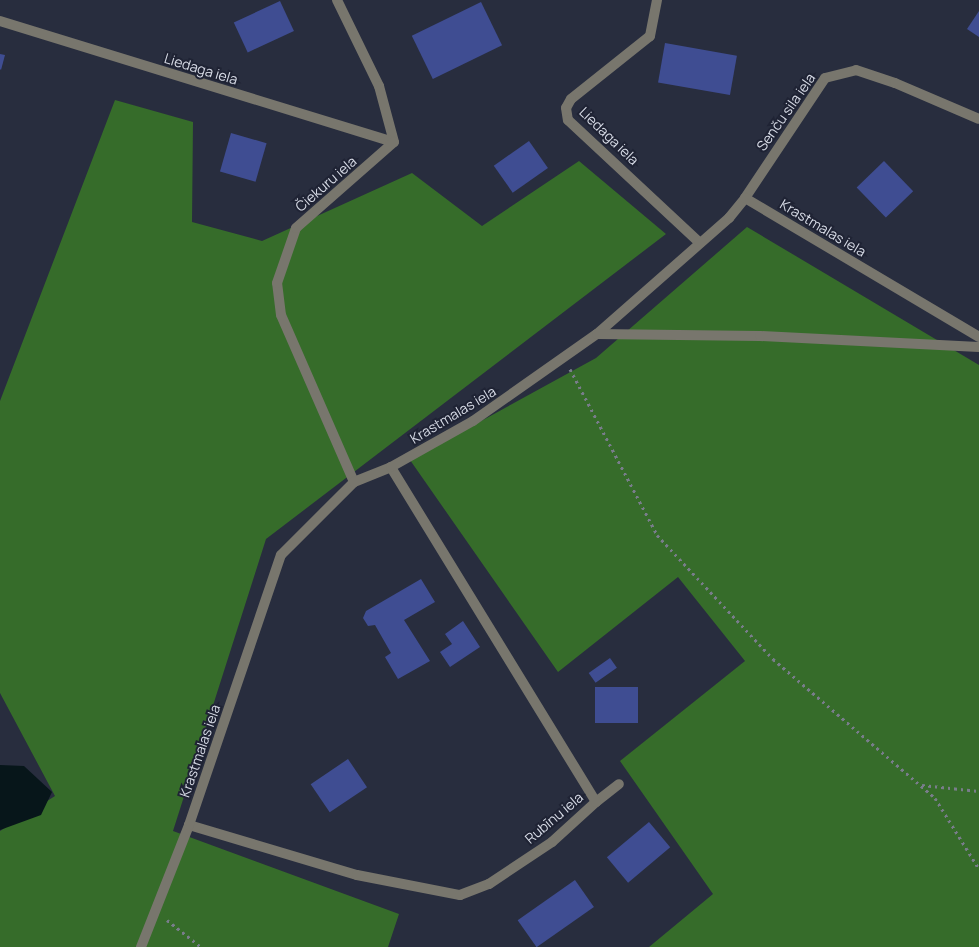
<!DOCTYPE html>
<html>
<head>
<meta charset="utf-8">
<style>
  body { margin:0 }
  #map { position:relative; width:979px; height:947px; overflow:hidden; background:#282d3e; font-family:Manrope,sans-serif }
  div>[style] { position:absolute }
  .forest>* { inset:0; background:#366c2a }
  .water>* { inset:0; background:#07161a }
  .building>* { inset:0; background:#3f4d92; transform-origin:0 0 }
  .path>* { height:3px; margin-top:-1.5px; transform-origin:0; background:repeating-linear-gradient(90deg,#797d8b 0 2.5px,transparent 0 6.5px) }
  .service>* { height:10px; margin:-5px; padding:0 5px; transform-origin:5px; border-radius:5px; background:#78766d }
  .minor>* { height:10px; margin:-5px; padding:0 5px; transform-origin:5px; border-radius:5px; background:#78766d }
  .tertiary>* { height:10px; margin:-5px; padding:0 5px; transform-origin:5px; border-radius:5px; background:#78766d }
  span { translate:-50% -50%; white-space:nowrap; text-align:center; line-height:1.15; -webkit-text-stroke:4px #1f2334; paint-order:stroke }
  .street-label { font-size:14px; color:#d7dbe6 }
</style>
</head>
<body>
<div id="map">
  <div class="forest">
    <i style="clip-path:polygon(115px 100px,193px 122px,192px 222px,262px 241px,412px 173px,482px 226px,579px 161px,666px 234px,266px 539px,173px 831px,399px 914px,388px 947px,0 947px,0 831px,55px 796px,0 693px,0 401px)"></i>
    <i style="clip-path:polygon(747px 227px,979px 365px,979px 947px,649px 947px,713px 894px,620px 761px,745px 661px,678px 577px,558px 672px,410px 460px,596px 358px)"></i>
  </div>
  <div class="water">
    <i style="clip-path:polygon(0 765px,24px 766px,52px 792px,41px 815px,0 830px)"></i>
  </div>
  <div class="building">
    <i style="left:280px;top:1px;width:33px;height:51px;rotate:65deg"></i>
    <i style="left:481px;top:2px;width:48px;height:77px;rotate:64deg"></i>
    <i style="clip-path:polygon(979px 11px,979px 37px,967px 29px)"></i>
    <i style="left:665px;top:43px;width:73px;height:40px;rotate:10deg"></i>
    <i style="clip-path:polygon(0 54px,5px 55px,1px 70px,0 69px)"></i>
    <i style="left:231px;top:133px;width:37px;height:40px;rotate:16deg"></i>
    <i style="left:529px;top:141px;width:33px;height:43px;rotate:55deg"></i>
    <i style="left:884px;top:161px;width:42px;height:38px;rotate:46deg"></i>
    <i style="clip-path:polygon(421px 579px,435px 602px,404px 620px,430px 661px,398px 679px,385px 657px,391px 653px,375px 625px,368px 626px,363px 618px,366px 611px)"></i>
    <i style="clip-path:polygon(463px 621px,480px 647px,450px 667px,440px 652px,452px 644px,445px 634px)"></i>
    <i style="left:610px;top:658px;width:12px;height:26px;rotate:55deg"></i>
    <i style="left:595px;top:687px;width:43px;height:36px"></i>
    <i style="left:348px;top:759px;width:34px;height:45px;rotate:56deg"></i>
    <i style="left:649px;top:822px;width:33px;height:55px;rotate:50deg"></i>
    <i style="left:575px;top:880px;width:33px;height:70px;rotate:55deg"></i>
  </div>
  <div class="path">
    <i style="left:570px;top:369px;width:187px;rotate:62.3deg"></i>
    <i style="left:657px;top:535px;width:170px;rotate:46.9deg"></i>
    <i style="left:773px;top:659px;width:213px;rotate:40.6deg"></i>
    <i style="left:935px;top:798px;width:84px;rotate:58.2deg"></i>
    <i style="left:922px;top:785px;width:57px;rotate:6deg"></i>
    <i style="left:167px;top:920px;width:43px;rotate:38.5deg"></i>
  </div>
  <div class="service">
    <i style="left:596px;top:802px;width:29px;rotate:-38deg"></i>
  </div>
  <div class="minor">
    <i style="left:337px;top:0;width:96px;rotate:64deg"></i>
    <i style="left:379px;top:86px;width:58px;rotate:75deg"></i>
    <i style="left:657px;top:0;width:37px;rotate:101deg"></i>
    <i style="left:650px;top:36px;width:101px;rotate:141.4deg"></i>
    <i style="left:571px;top:99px;width:10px;rotate:119deg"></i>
    <i style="left:566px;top:108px;width:12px;rotate:81deg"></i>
    <i style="left:568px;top:120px;width:180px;rotate:43deg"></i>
    <i style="left:0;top:21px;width:412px;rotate:17.1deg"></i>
    <i style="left:745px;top:198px;width:144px;rotate:-56.3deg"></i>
    <i style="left:825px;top:78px;width:32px;rotate:-14deg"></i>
    <i style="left:856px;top:70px;width:41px;rotate:18.4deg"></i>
    <i style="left:895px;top:83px;width:91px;rotate:23.2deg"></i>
    <i style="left:597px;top:334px;width:176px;rotate:-41.3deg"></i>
    <i style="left:729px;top:218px;width:26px;rotate:-51deg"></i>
    <i style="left:745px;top:198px;width:272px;rotate:30.7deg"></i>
    <i style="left:354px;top:482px;width:182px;rotate:-113.6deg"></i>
    <i style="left:281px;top:315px;width:32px;rotate:-97deg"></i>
    <i style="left:277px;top:283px;width:58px;rotate:-70.9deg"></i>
    <i style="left:296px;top:228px;width:130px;rotate:-41.3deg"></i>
    <i style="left:189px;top:825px;width:175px;rotate:16.6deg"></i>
    <i style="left:357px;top:875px;width:105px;rotate:11deg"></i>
    <i style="left:460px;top:895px;width:31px;rotate:-21deg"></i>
    <i style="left:489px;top:884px;width:76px;rotate:-33.7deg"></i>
    <i style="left:552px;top:842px;width:59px;rotate:-42.3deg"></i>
    <i style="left:596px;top:802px;width:393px;rotate:-121.5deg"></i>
  </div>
  <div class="tertiary">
    <i style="left:141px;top:947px;width:131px;rotate:-68.5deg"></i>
    <i style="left:189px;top:825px;width:285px;rotate:-71.2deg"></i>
    <i style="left:281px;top:555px;width:103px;rotate:-45deg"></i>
    <i style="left:354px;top:482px;width:40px;rotate:-22deg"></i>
    <i style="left:391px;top:467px;width:94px;rotate:-29.3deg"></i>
    <i style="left:473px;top:421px;width:151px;rotate:-35.1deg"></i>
    <i style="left:597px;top:334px;width:163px;rotate:0.7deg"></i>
    <i style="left:760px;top:336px;width:219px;rotate:2.9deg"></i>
  </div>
  <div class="street-label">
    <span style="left:201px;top:69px;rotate:17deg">Liedaga iela</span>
    <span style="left:786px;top:112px;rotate:-55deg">Senču sila iela</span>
    <span style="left:609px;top:136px;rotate:44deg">Liedaga iela</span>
    <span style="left:326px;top:184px;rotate:-41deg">Čiekuru iela</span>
    <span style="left:823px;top:228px;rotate:31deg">Krastmalas iela</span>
    <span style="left:453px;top:415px;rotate:-31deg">Krastmalas iela</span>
    <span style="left:200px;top:751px;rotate:-71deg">Krastmalas iela</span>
    <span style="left:554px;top:818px;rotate:-40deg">Rubīnu iela</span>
  </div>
</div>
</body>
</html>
